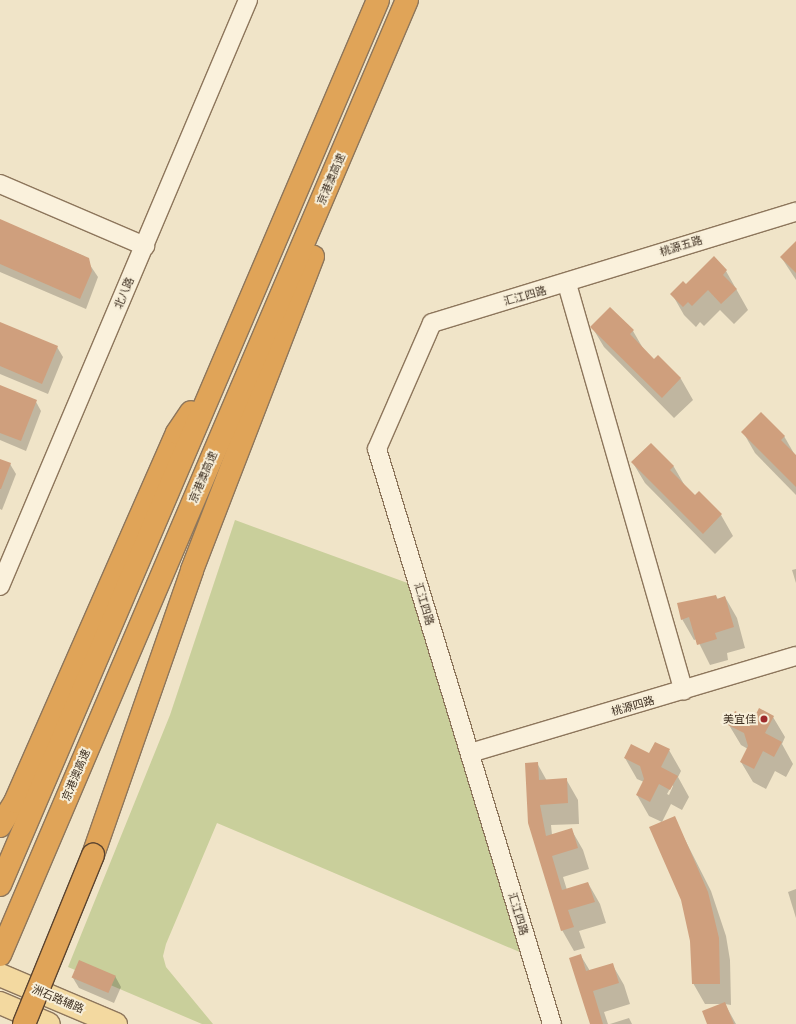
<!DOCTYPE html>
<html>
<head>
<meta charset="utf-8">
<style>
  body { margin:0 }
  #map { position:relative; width:796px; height:1024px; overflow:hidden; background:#f0e4c8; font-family:Lora,"Noto Sans SC",serif }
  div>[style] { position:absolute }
  .green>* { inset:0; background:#c9cf9b }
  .shadow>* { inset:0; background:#0003 }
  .building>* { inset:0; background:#cf9f7d; transform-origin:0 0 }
  .roads { filter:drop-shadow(1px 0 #8d765c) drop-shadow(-1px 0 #8d765c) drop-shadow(0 1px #8d765c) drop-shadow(0 -1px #8d765c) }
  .minor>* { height:18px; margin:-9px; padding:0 9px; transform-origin:9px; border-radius:9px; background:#faf1dc }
  .major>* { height:22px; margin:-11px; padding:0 11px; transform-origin:11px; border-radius:11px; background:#f3d9a0 }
  .highway>* { height:22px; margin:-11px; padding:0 11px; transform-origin:11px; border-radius:11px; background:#e0a458 }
  .bridges { filter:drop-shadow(1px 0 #5b4430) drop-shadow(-1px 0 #5b4430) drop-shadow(0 1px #5b4430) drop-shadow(0 -1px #5b4430) }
  .highway-bridge>* { height:22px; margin:-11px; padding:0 11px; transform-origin:11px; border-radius:11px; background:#e0a458 }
  .dots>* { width:11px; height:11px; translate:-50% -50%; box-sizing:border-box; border:2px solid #f7eed8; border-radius:50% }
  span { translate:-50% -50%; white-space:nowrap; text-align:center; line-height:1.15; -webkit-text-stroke:4px #f7eed8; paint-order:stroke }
  .street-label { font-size:11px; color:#3d2e20 }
  .poi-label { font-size:11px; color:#3d2e20 }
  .right { translate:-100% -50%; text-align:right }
</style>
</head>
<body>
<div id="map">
  <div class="green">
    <i style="clip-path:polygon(235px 520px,413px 585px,522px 953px,217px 823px,166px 944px,163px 956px,166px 967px,213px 1024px,202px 1024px,68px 967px,170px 715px)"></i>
  </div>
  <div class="shadow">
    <i style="clip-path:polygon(0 220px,84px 256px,98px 277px,86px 309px,0 272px)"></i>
    <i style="clip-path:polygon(796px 242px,796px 280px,781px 257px)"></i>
    <i style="clip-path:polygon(726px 271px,748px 310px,734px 324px,720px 310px,704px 326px,700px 322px,696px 327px,684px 315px,672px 294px,686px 285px)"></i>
    <i style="clip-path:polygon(0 323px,57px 347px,63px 357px,48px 394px,0 374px)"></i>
    <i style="clip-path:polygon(592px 327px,633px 331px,644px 350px,654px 361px,658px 356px,681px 379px,693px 400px,674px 418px,604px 347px)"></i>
    <i style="clip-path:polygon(0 386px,35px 400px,41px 411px,26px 451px,0 440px)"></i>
    <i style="clip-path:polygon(743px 432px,784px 436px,796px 457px,796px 495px,755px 453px)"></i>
    <i style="clip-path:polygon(651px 444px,674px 467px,685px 486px,695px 496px,699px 492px,721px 515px,733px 536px,715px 554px,645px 483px,633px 463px)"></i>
    <i style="clip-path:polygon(0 460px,10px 464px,16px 474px,2px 510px,0 509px)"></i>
    <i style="clip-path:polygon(796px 569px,796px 583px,792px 570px)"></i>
    <i style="clip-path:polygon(716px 596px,718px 599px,725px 597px,737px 618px,745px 648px,727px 653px,728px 660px,710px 665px,697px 639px,694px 640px,682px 619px,678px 604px)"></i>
    <i style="clip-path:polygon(773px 717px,785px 737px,782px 744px,793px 764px,786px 777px,775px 771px,766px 789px,753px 782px,741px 762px,748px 749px,741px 745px,729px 725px)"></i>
    <i style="clip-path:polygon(evenodd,669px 750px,681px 771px,678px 777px,689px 797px,682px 810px,671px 804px,662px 822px,649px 816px,637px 795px,644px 782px,637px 779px,625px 758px,669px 750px,672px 785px,673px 786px,669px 795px,667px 794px,672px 785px)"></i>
    <i style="clip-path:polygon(537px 763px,547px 781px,566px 779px,578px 800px,579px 824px,551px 825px,552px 835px,571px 829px,583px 850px,589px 869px,563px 877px,567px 890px,588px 883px,600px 904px,606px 923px,579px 931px,585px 948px,574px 951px,562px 930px,529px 823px)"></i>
    <i style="clip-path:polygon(674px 818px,711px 891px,726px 936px,730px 960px,731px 1005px,725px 1004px,736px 1024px,708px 1024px,721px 1004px,705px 1004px,693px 983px,691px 941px)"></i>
    <i style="clip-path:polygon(796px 889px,796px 918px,788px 892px)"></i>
    <i style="clip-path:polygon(581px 956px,590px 971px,612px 964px,624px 985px,630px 1004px,604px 1012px,608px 1024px,591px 1024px)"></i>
    <i style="clip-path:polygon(115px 976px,121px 987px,114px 1003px,79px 988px,73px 978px)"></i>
    <i style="clip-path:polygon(629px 1018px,632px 1024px,610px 1024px)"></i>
  </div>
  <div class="building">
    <i style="clip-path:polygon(0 219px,89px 258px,92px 271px,80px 299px,0 264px)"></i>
    <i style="clip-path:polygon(796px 241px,796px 273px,780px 257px)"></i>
    <i style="clip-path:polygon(714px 256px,727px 270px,723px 275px,737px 289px,721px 304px,708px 290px,692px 306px,688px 302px,683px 307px,670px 294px,683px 281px,686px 284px)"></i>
    <i style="clip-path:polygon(610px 307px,634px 330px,630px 334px,654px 359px,658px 355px,681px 378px,662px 398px,590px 327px)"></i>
    <i style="clip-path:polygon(0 322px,58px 346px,42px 384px,0 366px)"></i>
    <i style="clip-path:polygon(0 385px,37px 400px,21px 441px,0 433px)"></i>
    <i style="clip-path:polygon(761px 412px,785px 436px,781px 440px,796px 455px,796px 487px,741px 432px)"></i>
    <i style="clip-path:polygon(651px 443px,674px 466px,670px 470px,695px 495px,699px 491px,722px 514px,703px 534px,631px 462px)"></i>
    <i style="clip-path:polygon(0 459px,11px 463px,1px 489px,0 489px)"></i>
    <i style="clip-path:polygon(716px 595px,717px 599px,725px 596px,734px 627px,715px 633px,717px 639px,697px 645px,689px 617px,681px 620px,677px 603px)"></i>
    <i style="clip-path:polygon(759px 708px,774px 716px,765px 733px,782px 742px,774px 757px,763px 751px,754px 769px,740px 762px,748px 746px,744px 733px,728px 725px,735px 711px,753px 720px)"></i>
    <i style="clip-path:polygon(655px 742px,670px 749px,661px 767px,678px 776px,670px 790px,659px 784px,650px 802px,636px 795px,644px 779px,640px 766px,624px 758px,631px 744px,649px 753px)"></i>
    <i style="clip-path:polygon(538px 762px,539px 780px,567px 778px,568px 803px,540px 805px,546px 836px,572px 828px,578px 848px,552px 856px,562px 890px,588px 882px,595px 902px,568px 910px,574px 927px,561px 931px,528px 823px,525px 763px)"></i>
    <i style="clip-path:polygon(675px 816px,708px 892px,719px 938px,720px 984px,692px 984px,690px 941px,681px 900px,649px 827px)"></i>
    <i style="clip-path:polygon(581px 954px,586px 971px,613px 963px,619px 983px,593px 991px,603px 1024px,590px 1024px,569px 958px)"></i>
    <i style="left:79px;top:960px;width:40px;height:19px;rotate:23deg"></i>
    <i style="clip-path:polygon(725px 1002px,734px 1024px,707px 1024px,702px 1011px)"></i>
  </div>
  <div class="roads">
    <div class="minor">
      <i style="left:0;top:184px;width:158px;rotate:23.2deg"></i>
      <i style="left:567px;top:284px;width:423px;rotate:74deg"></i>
      <i style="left:0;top:586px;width:636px;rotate:-67.06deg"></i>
      <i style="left:470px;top:753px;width:340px;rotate:-16.6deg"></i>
      <i style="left:552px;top:1024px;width:601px;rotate:-106.93deg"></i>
      <i style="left:377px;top:449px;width:137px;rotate:-66.4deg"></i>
      <i style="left:432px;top:323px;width:381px;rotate:-17deg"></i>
    </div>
    <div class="major">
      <i style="left:0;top:975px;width:126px;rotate:22.9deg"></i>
      <i style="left:0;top:1003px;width:53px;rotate:23.2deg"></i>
    </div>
    <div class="highway">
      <i style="left:0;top:826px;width:28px;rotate:-58deg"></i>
      <i style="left:15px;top:802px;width:403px;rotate:-66.3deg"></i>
      <i style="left:177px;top:433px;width:25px;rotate:-56deg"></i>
      <i style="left:93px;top:855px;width:302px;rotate:-70.8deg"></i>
      <i style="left:192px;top:570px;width:336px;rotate:-68.9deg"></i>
      <i style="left:0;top:885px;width:962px;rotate:-66.87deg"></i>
      <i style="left:0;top:955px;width:1038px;rotate:-66.92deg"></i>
    </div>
  </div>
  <div class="bridges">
    <div class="highway-bridge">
      <i style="left:24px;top:1024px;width:183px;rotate:-67.8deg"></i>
    </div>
  </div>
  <div class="dots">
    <i style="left:764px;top:719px;background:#9e2a2b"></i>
  </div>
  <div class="street-label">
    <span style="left:331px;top:179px;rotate:-67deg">京港澳高速</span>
    <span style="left:681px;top:246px;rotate:-17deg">桃源五路</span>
    <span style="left:124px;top:293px;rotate:-67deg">北八路</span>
    <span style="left:525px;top:296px;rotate:-16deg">汇江四路</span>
    <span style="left:203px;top:477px;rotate:-67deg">京港澳高速</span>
    <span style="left:424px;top:604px;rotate:73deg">汇江四路</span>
    <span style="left:633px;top:706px;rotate:-16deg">桃源四路</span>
    <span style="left:76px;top:775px;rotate:-67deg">京港澳高速</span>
    <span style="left:518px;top:914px;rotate:73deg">汇江四路</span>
    <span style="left:58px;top:999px;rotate:23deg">洲石路辅路</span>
  </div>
  <div class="poi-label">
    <span class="right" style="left:756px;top:719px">美宜佳</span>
  </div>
</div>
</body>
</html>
